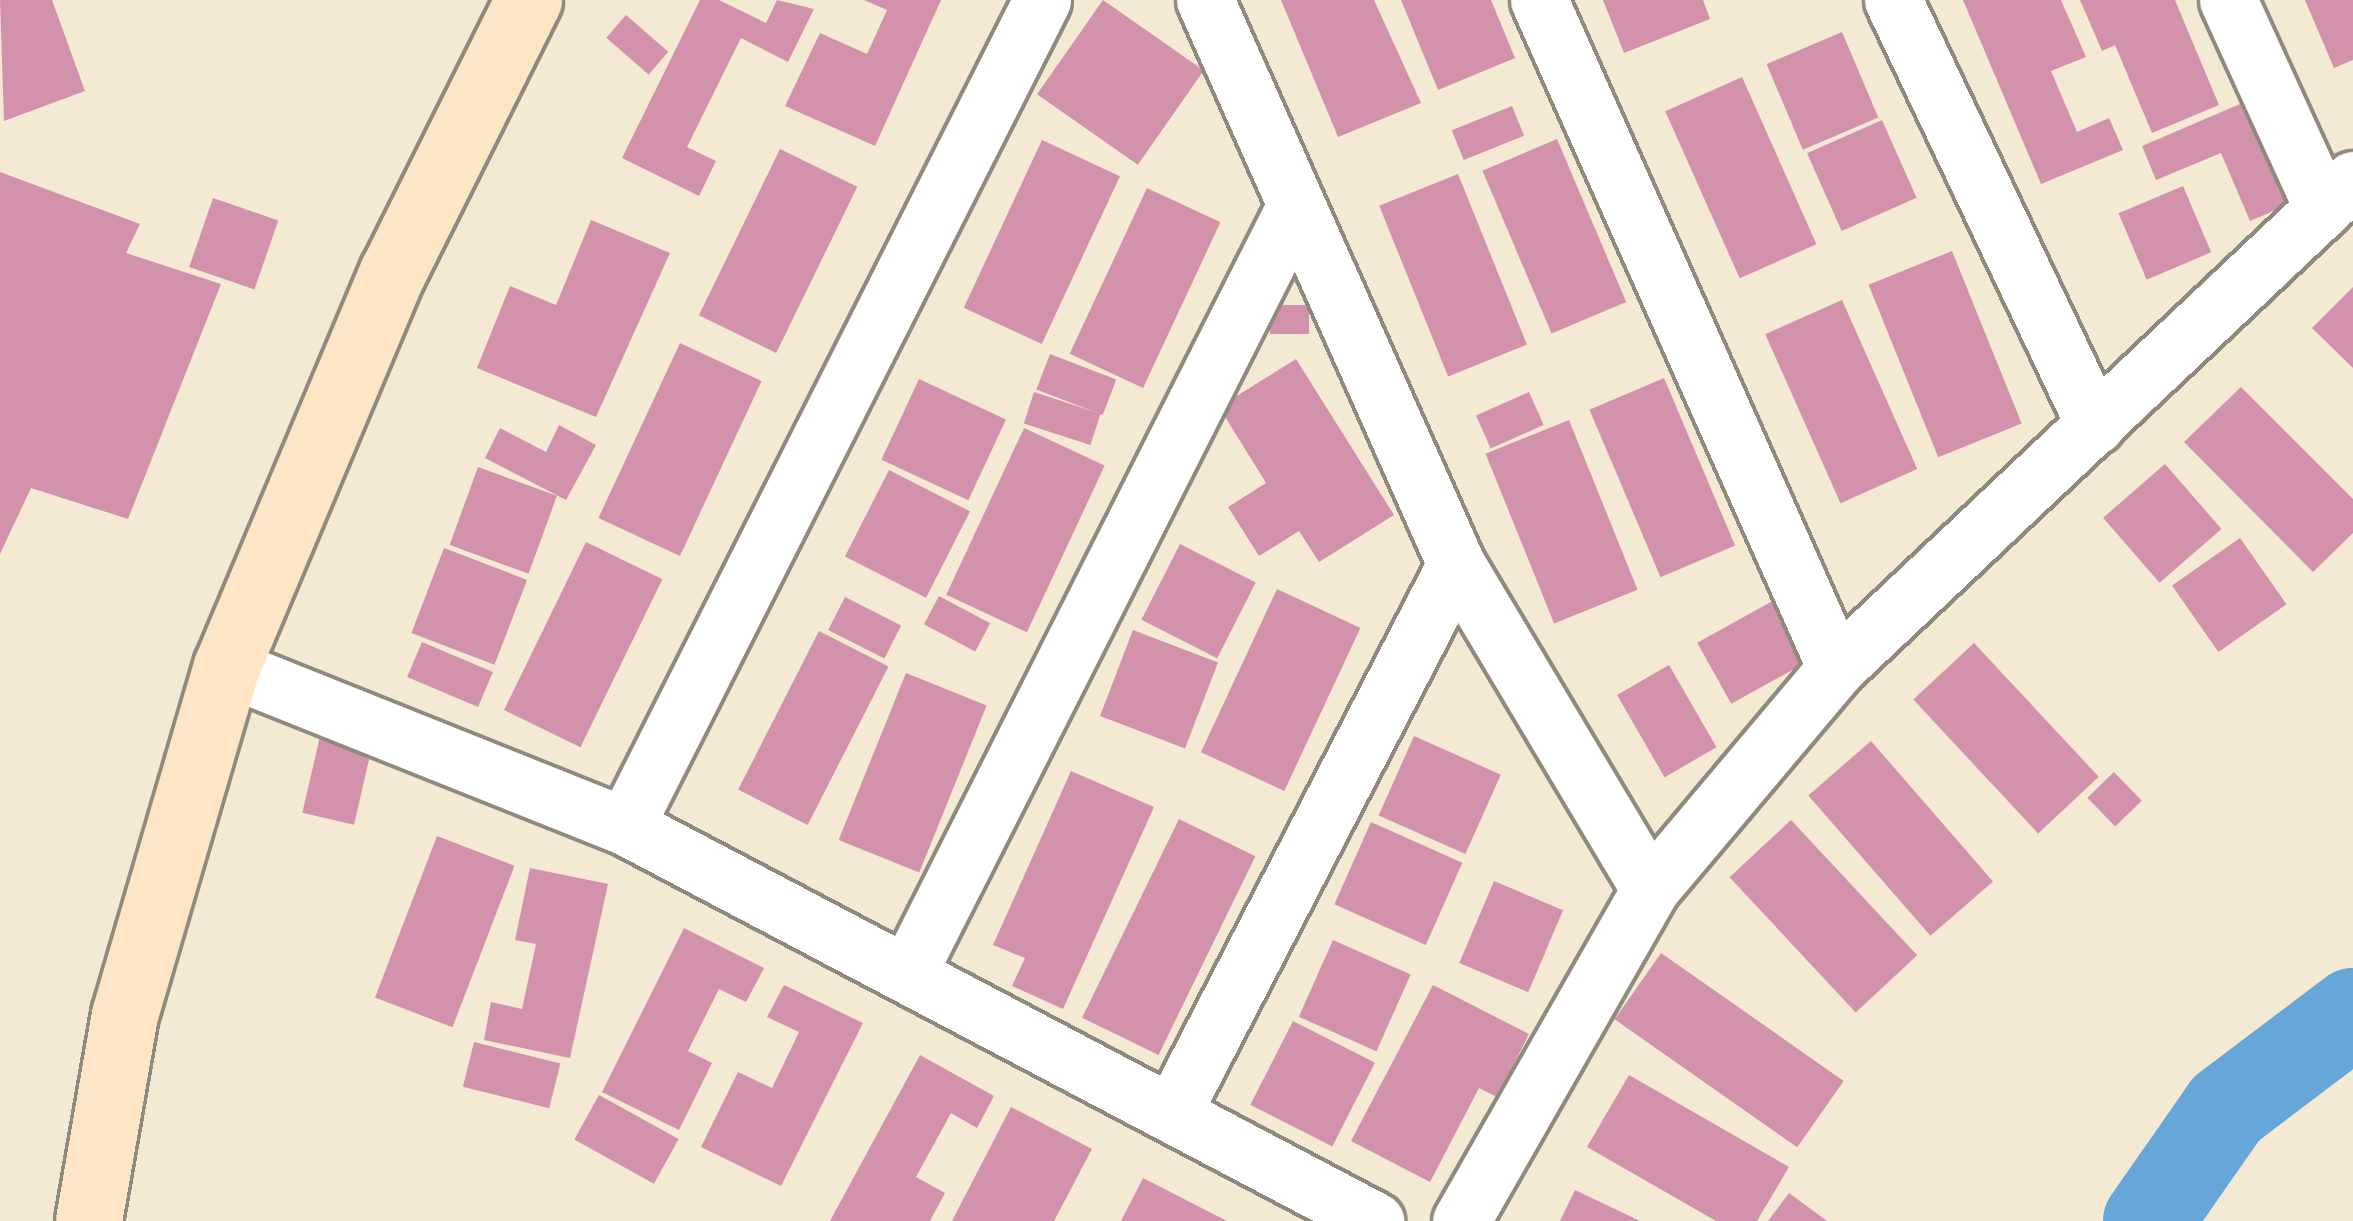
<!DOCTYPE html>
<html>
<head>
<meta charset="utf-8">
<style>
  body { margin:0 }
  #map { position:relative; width:2353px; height:1221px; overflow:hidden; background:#f4e9d2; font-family:"Patrick Hand",sans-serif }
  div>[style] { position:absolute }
  .river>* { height:90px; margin:-45px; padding:0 45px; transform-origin:45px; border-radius:45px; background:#66a6d9 }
  .building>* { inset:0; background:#d392ac; transform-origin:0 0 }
  .roads { filter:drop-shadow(3px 0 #908a7e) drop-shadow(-3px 0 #908a7e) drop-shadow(0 3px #908a7e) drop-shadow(0 -3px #908a7e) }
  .street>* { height:57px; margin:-28.5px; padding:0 28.5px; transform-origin:28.5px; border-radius:28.5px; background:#fff }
  .secondary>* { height:66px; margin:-33px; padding:0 33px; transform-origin:33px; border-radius:33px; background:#fde5c5 }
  span { translate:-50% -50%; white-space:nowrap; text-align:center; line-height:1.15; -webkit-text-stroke:9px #fdfcf7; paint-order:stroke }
</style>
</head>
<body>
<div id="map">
  <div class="river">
    <i style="left:2148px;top:1221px;width:136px;rotate:-55.1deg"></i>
    <i style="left:2226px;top:1109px;width:159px;rotate:-37.1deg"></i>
  </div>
  <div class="building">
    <i style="clip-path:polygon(0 0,52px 0,85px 91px,4px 121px)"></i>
    <i style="clip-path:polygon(700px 0,719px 0,766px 23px,777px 0,814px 9px,788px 62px,741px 38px,687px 147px,716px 161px,699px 196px,622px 158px)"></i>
    <i style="clip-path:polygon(864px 0,941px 0,875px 146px,785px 106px,820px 33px,867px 54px,887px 10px)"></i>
    <i style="left:1103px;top:0;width:123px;height:115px;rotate:35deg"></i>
    <i style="clip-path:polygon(1281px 0,1374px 0,1421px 103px,1338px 137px)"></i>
    <i style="clip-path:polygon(1401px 0,1491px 0,1515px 58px,1438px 90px)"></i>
    <i style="clip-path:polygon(1603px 0,1703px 0,1710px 19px,1624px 53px)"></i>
    <i style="clip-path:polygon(1963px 0,2061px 0,2086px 57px,2051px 71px,2077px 132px,2109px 118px,2123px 150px,2041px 184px)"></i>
    <i style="clip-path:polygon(2080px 0,2175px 0,2219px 105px,2152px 133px,2115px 45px,2102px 51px)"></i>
    <i style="clip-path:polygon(2305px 0,2353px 0,2353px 60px,2334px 68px)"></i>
    <i style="left:626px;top:15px;width:56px;height:30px;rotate:41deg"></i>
    <i style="left:1842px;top:32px;width:93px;height:82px;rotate:67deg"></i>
    <i style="left:1742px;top:77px;width:183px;height:84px;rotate:66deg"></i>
    <i style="clip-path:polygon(2247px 101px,2290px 204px,2250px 221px,2221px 153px,2156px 180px,2142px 146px)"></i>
    <i style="left:1512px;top:106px;width:32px;height:65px;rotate:68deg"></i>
    <i style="left:1882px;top:120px;width:85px;height:82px;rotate:66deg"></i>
    <i style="left:1557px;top:139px;width:177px;height:81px;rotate:67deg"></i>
    <i style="left:1042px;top:140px;width:86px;height:185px;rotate:25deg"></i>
    <i style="left:780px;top:149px;width:86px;height:185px;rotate:26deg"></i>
    <i style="clip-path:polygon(0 172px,140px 224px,126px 253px,221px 284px,128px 519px,31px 488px,0 554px)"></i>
    <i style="left:1458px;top:174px;width:184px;height:85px;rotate:68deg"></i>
    <i style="left:2183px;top:186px;width:72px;height:70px;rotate:67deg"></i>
    <i style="left:1147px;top:188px;width:81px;height:183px;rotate:25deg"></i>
    <i style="left:213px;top:198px;width:69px;height:73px;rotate:19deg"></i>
    <i style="clip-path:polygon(591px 220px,670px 253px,596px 417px,477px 368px,510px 286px,556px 305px)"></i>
    <i style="left:1952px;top:251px;width:186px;height:90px;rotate:68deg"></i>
    <i style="clip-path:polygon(2353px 287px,2353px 368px,2312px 328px)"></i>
    <i style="left:1842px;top:300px;width:185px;height:84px;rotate:66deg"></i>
    <i style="left:1309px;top:305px;width:29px;height:39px;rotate:90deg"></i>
    <i style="left:680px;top:343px;width:90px;height:193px;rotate:25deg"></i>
    <i style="left:1050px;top:354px;width:71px;height:38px;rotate:21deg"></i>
    <i style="clip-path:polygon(1296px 359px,1394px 515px,1319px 562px,1299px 531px,1259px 556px,1228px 507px,1266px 483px,1219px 407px)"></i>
    <i style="left:1664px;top:378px;width:182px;height:81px;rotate:67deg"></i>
    <i style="left:919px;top:379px;width:96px;height:89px;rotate:25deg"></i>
    <i style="clip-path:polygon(2241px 387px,2353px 499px,2353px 533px,2313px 572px,2184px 442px)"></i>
    <i style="left:1034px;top:392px;width:70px;height:33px;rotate:18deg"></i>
    <i style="left:1529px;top:392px;width:36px;height:58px;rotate:66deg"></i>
    <i style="left:1569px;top:420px;width:183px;height:90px;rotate:68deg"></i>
    <i style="clip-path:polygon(559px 425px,596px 445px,566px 500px,485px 458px,500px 428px,546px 452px)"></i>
    <i style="left:1024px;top:428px;width:89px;height:184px;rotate:25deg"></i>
    <i style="left:2165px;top:464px;width:86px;height:82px;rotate:49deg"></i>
    <i style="left:478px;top:467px;width:84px;height:83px;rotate:20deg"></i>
    <i style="left:889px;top:470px;width:91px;height:97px;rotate:27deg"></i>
    <i style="left:2240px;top:538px;width:81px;height:83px;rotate:55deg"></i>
    <i style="left:586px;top:542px;width:85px;height:187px;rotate:26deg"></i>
    <i style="left:1180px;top:544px;width:85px;height:85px;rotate:27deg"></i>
    <i style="left:444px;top:548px;width:89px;height:91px;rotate:21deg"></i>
    <i style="left:1277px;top:589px;width:92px;height:180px;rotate:25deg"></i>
    <i style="left:939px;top:596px;width:58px;height:32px;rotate:28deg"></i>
    <i style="left:845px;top:597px;width:63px;height:37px;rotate:27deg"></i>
    <i style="left:1776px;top:599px;width:70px;height:90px;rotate:61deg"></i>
    <i style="left:1133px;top:630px;width:91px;height:92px;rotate:21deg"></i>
    <i style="left:819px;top:631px;width:78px;height:178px;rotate:27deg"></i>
    <i style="left:422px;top:642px;width:77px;height:38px;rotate:23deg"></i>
    <i style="left:1974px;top:643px;width:183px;height:83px;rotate:47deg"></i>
    <i style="left:1669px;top:665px;width:95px;height:60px;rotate:60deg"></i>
    <i style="left:906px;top:673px;width:87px;height:180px;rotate:22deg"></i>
    <i style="left:321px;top:732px;width:53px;height:83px;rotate:13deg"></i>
    <i style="left:1414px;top:736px;width:95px;height:87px;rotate:24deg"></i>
    <i style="left:1871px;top:741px;width:186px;height:83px;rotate:49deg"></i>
    <i style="clip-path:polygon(1071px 771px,1154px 807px,1063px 1009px,1012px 986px,1025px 958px,993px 945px)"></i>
    <i style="left:2114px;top:772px;width:40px;height:37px;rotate:46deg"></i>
    <i style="left:1179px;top:819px;width:85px;height:221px;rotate:26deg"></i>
    <i style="left:1791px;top:820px;width:185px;height:84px;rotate:47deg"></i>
    <i style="left:1371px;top:822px;width:100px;height:90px;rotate:24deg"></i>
    <i style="left:437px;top:836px;width:83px;height:173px;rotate:21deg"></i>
    <i style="clip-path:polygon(530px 868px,608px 884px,570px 1058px,484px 1040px,491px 1002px,522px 1009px,536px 944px,515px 940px)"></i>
    <i style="left:1494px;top:881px;width:75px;height:89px;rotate:23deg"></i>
    <i style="clip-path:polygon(684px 928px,764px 968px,746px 1002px,719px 989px,688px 1051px,712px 1063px,679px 1130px,602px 1092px)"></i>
    <i style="left:1333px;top:940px;width:85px;height:84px;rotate:24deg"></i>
    <i style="left:1661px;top:953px;width:223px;height:81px;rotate:35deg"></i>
    <i style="clip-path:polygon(784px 985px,863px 1023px,781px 1186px,701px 1147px,738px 1072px,772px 1088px,799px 1032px,767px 1017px)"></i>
    <i style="clip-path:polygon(1433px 985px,1529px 1034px,1497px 1097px,1479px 1088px,1430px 1182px,1351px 1141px)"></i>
    <i style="left:1293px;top:1021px;width:92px;height:94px;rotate:27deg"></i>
    <i style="left:474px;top:1042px;width:89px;height:46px;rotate:14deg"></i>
    <i style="clip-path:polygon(920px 1055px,994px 1096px,977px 1128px,951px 1113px,916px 1177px,945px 1193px,930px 1221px,830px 1221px)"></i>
    <i style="clip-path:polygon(1629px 1075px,1789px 1167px,1757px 1221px,1716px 1221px,1587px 1147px)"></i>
    <i style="left:599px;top:1095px;width:91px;height:51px;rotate:29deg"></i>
    <i style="clip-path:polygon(1011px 1107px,1092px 1149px,1054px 1221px,952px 1221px)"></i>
    <i style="clip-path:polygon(1143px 1178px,1227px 1221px,1121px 1221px)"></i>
    <i style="clip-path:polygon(1575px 1190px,1640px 1221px,1560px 1221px)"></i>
    <i style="clip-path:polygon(1789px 1193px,1827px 1221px,1768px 1221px)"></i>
  </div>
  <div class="roads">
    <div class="street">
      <i style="left:1205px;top:0;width:617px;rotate:66.01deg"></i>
      <i style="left:1456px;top:564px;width:378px;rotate:59.2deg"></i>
      <i style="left:1539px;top:0;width:731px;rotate:66.03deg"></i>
      <i style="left:1893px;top:0;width:471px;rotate:64.6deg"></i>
      <i style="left:2228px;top:0;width:229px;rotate:65.5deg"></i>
      <i style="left:227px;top:667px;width:429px;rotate:21.8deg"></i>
      <i style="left:625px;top:826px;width:848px;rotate:27.77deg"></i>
      <i style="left:625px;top:826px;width:925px;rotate:-63.21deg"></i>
      <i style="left:907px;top:974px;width:857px;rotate:-63.17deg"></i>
      <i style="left:1172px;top:1113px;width:618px;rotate:-62.65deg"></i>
      <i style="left:1461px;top:1221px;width:382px;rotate:-60.3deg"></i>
      <i style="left:1650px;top:889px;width:289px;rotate:-49.9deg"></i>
      <i style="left:1836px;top:668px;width:711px;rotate:-43.35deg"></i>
    </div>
    <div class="secondary">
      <i style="left:89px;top:1221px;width:209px;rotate:-80.1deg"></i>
      <i style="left:125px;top:1015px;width:363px;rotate:-73.7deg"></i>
      <i style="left:227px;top:667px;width:428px;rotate:-67.2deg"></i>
      <i style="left:393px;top:273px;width:305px;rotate:-63.5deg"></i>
    </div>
  </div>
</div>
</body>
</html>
